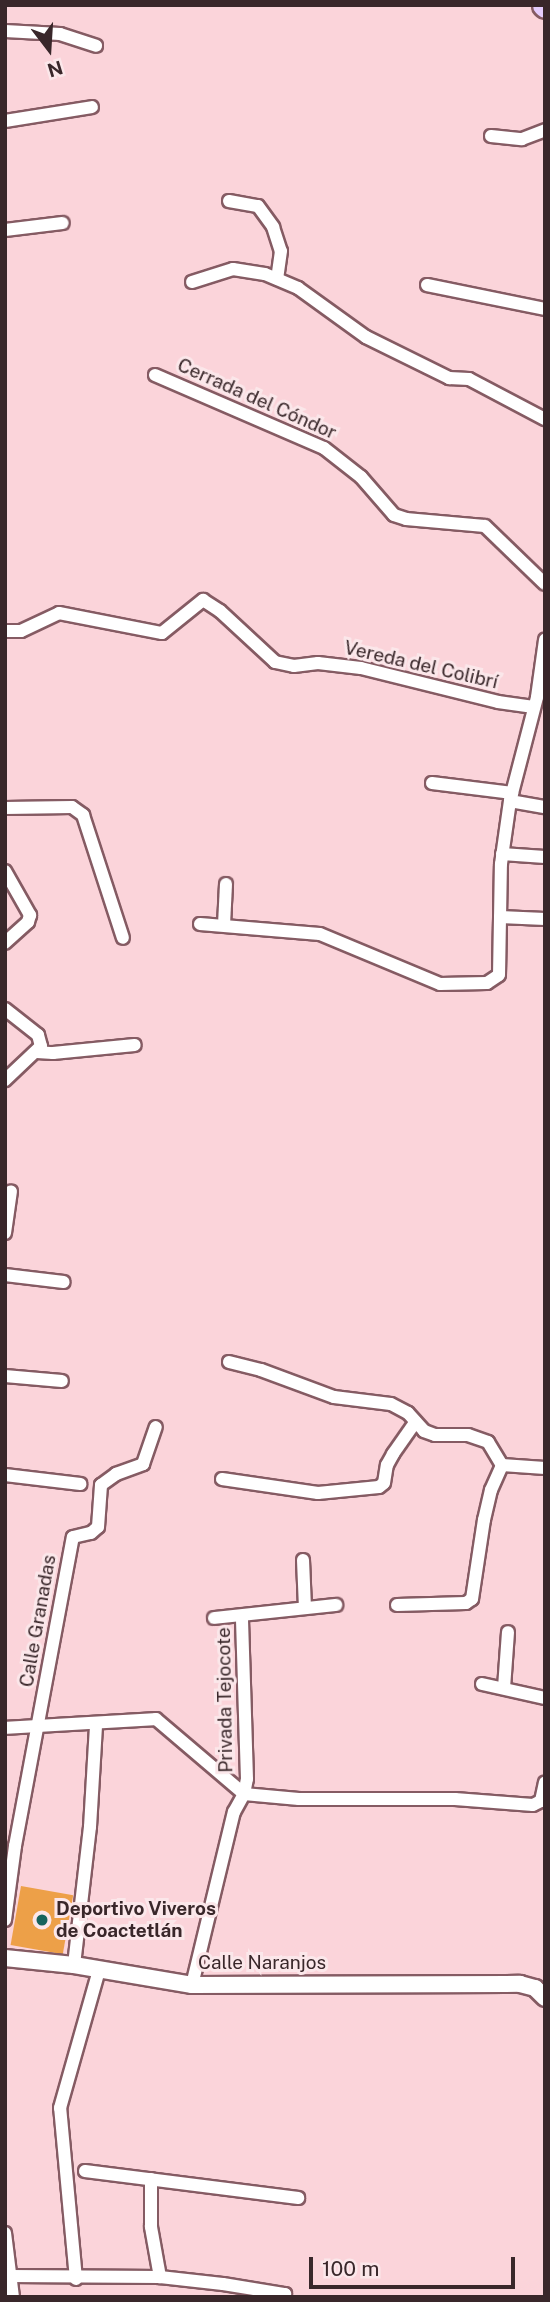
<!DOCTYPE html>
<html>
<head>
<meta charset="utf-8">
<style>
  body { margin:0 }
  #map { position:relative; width:550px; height:2302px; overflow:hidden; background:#fbd4da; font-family:"Public Sans",sans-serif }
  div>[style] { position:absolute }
  .green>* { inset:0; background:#eda048; transform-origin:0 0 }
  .roads { filter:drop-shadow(2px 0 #855b63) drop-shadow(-2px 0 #855b63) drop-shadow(0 2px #855b63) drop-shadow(0 -2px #855b63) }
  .minor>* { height:12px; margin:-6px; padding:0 6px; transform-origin:6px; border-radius:6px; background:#fff }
  .tertiary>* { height:16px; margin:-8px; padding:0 8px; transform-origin:8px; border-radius:8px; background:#fff }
  .primary>* { height:21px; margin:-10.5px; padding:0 10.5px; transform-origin:10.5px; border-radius:10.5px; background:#e5ccfd }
  .dots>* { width:19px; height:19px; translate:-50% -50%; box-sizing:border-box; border:4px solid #fbe7ea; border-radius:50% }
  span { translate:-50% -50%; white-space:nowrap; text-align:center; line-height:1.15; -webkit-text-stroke:6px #fbe7ea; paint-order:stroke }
  .street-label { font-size:19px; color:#39272a }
  .poi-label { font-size:19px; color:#39272a; font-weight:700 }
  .left { translate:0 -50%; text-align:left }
  .frame { position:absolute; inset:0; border:7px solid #39272a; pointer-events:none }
  .north { position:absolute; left:14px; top:14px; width:70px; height:70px; -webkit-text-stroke:5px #fbe7ea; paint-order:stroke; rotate:163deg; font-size:19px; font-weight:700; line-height:28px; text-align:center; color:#39272a }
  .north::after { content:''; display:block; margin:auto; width:24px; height:32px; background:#39272a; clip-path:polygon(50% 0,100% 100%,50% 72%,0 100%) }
  .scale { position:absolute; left:309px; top:2257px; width:206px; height:32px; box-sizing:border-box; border:4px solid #39272a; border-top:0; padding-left:9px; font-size:21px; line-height:24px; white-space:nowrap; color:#39272a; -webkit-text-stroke:5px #fbe7ea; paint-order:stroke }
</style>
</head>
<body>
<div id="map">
  <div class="green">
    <i style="left:21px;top:1886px;width:53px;height:60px;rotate:10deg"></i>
  </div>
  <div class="roads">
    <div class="minor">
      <i style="left:5px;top:31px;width:55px;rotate:3.1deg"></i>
      <i style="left:60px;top:34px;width:38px;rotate:18deg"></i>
      <i style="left:5px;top:121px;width:88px;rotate:-9.1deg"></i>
      <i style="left:491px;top:136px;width:31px;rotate:6deg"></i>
      <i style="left:522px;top:139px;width:25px;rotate:-21deg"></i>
      <i style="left:229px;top:201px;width:29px;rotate:10deg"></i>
      <i style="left:258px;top:206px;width:26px;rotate:54deg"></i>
      <i style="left:273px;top:227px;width:25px;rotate:72deg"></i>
      <i style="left:281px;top:251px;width:28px;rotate:98deg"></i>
      <i style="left:5px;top:230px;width:58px;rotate:-6.9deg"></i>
      <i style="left:192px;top:282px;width:43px;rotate:-17.6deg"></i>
      <i style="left:233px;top:269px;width:32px;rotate:9deg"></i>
      <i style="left:265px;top:274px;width:36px;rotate:23deg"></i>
      <i style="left:298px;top:288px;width:84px;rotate:35.8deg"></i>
      <i style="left:366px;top:337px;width:93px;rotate:26.3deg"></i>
      <i style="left:449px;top:378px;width:20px;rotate:3deg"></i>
      <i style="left:469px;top:379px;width:86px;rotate:27.8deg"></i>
      <i style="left:427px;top:285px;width:120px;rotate:11.5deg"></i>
      <i style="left:155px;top:375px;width:184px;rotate:23.4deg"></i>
      <i style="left:324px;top:448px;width:47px;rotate:38.1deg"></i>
      <i style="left:361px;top:477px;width:50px;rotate:49deg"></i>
      <i style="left:394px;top:515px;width:13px;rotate:18deg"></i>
      <i style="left:406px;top:519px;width:79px;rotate:5.1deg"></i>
      <i style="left:485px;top:526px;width:83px;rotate:44deg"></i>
      <i style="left:5px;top:631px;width:16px"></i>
      <i style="left:21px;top:631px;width:42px;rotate:-25.3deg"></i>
      <i style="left:59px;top:613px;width:105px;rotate:11deg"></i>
      <i style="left:162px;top:633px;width:53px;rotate:-38.8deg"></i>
      <i style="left:203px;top:600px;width:20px;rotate:33deg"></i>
      <i style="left:220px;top:611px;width:75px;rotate:42.8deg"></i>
      <i style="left:275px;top:662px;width:19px;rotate:12deg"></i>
      <i style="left:294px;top:666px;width:24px;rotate:-7deg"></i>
      <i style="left:318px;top:663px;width:43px;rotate:6.6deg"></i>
      <i style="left:361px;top:668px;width:141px;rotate:13.9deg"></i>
      <i style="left:498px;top:702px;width:36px;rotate:8deg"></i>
      <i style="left:432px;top:783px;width:81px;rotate:7.1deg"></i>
      <i style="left:510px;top:801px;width:36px;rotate:10deg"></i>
      <i style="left:5px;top:808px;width:67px;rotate:-0.9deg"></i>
      <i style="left:72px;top:807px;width:14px;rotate:36deg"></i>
      <i style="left:83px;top:815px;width:129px;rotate:72deg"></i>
      <i style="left:502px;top:854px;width:43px;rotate:4deg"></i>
      <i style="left:5px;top:871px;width:51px;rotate:60.4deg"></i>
      <i style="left:30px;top:915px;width:7px;rotate:106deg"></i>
      <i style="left:28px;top:922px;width:31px;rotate:138deg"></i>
      <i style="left:500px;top:917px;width:45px;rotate:2.5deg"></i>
      <i style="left:200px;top:924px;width:120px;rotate:4.8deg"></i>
      <i style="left:320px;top:934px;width:130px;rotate:22.6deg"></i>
      <i style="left:440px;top:984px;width:47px;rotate:-1.2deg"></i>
      <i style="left:487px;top:983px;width:14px;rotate:-34deg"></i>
      <i style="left:499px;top:975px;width:111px;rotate:-89deg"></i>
      <i style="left:501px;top:864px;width:64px;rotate:-81.9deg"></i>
      <i style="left:510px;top:801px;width:107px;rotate:-75.4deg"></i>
      <i style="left:537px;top:697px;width:58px;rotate:-82deg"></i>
      <i style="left:224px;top:925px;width:41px;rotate:-87.2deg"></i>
      <i style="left:5px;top:1009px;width:42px;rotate:38.2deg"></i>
      <i style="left:38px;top:1035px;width:11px;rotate:75deg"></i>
      <i style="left:41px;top:1046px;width:50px;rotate:136.6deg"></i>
      <i style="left:37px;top:1052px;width:16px;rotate:4deg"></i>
      <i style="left:53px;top:1053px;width:82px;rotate:-5.6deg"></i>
      <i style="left:5px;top:1233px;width:42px;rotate:-81.9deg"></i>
      <i style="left:5px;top:1275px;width:59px;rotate:6.8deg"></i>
      <i style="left:229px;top:1362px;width:33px;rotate:14deg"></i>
      <i style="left:261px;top:1370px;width:78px;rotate:20.3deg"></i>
      <i style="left:334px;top:1397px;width:57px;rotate:7deg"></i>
      <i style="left:391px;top:1404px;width:19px;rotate:28deg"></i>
      <i style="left:408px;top:1413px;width:24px;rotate:48deg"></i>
      <i style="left:424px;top:1431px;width:12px;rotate:20deg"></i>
      <i style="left:435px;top:1435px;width:33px"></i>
      <i style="left:468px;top:1435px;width:21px;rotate:19deg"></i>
      <i style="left:488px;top:1442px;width:27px;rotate:59deg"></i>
      <i style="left:502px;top:1465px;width:43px;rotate:4deg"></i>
      <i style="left:5px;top:1376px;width:57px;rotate:5deg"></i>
      <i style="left:5px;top:1475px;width:76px;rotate:6.8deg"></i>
      <i style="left:222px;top:1479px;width:97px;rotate:8.3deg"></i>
      <i style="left:318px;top:1493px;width:61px;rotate:-5.6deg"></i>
      <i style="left:379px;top:1487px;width:6px;rotate:-39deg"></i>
      <i style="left:384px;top:1483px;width:18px;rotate:-81deg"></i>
      <i style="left:387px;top:1465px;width:13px;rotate:-61deg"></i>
      <i style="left:393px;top:1454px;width:39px;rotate:-55deg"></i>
      <i style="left:303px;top:1560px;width:48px;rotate:87.6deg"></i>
      <i style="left:397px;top:1605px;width:69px;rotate:-1.7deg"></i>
      <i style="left:466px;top:1603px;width:7px;rotate:-34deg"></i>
      <i style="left:472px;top:1599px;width:80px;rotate:-81.4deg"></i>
      <i style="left:484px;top:1520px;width:31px;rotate:-77deg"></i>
      <i style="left:491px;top:1490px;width:27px;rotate:-66deg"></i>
      <i style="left:214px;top:1618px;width:123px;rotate:-6.1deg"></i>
      <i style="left:482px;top:1684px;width:65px;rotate:12.5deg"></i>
      <i style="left:504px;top:1688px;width:56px;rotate:-85.9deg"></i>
      <i style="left:5px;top:1728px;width:151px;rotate:-3.4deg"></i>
      <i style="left:156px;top:1719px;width:116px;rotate:40.4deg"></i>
      <i style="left:244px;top:1794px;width:55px;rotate:5.2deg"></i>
      <i style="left:299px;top:1799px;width:156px"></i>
      <i style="left:455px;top:1799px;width:78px;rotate:4.4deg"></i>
      <i style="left:533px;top:1805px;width:9px;rotate:-27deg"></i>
      <i style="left:541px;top:1801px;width:19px;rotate:-78deg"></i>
      <i style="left:5px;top:1920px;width:75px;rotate:-82.3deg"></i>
      <i style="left:15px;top:1846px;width:314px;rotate:-79.4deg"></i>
      <i style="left:73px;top:1537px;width:18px;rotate:-13deg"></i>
      <i style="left:91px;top:1533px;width:9px;rotate:-41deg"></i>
      <i style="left:98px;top:1527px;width:42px;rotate:-85.9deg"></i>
      <i style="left:101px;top:1485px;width:19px;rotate:-36deg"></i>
      <i style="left:116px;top:1474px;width:29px;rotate:-20deg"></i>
      <i style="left:143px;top:1464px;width:39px;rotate:-71deg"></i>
      <i style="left:74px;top:1965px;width:139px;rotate:-83.4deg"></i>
      <i style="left:90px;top:1827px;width:102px;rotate:-86.6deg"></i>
      <i style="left:192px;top:1985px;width:178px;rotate:-76.4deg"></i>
      <i style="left:234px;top:1812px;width:21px;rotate:-61deg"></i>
      <i style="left:244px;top:1794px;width:15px;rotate:-79deg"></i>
      <i style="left:247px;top:1779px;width:163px;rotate:-91.8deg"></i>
      <i style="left:85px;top:2171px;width:215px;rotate:7.2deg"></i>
      <i style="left:151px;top:2179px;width:48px;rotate:90deg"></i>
      <i style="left:151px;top:2227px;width:51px;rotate:79.8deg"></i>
      <i style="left:5px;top:2233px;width:64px;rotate:82.9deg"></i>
      <i style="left:10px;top:2276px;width:150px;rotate:0.4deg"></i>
      <i style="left:160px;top:2277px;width:63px;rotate:6.3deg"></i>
      <i style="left:223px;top:2284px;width:63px;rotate:9.2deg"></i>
      <i style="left:285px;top:2294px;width:3px;rotate:90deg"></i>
      <i style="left:76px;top:2279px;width:172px;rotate:-95.3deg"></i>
      <i style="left:60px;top:2108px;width:143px;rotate:-74.2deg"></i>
    </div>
    <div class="tertiary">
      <i style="left:5px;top:1958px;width:69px;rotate:5.8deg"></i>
      <i style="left:74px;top:1965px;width:120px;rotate:9.6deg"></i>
      <i style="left:192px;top:1985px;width:328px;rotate:-0.2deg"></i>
      <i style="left:520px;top:1984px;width:16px;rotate:15deg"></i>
      <i style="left:535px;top:1988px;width:14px;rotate:45deg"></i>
    </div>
    <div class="primary">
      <i style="left:543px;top:5px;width:3px;rotate:45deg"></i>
    </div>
  </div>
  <div class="dots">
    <i style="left:42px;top:1920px;background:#16635d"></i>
  </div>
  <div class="street-label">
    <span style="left:257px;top:399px;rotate:24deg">Cerrada del Cóndor</span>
    <span style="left:421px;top:665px;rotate:13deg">Vereda del Colibrí</span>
    <span style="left:38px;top:1621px;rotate:-80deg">Calle Granadas</span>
    <span style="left:225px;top:1700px;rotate:-91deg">Privada Tejocote</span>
    <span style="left:262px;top:1963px">Calle Naranjos</span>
  </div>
  <div class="poi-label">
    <span class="left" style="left:56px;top:1920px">Deportivo Viveros<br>de Coactetlán</span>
  </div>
  <div class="frame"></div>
  <div class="north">N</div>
  <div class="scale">100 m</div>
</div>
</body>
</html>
